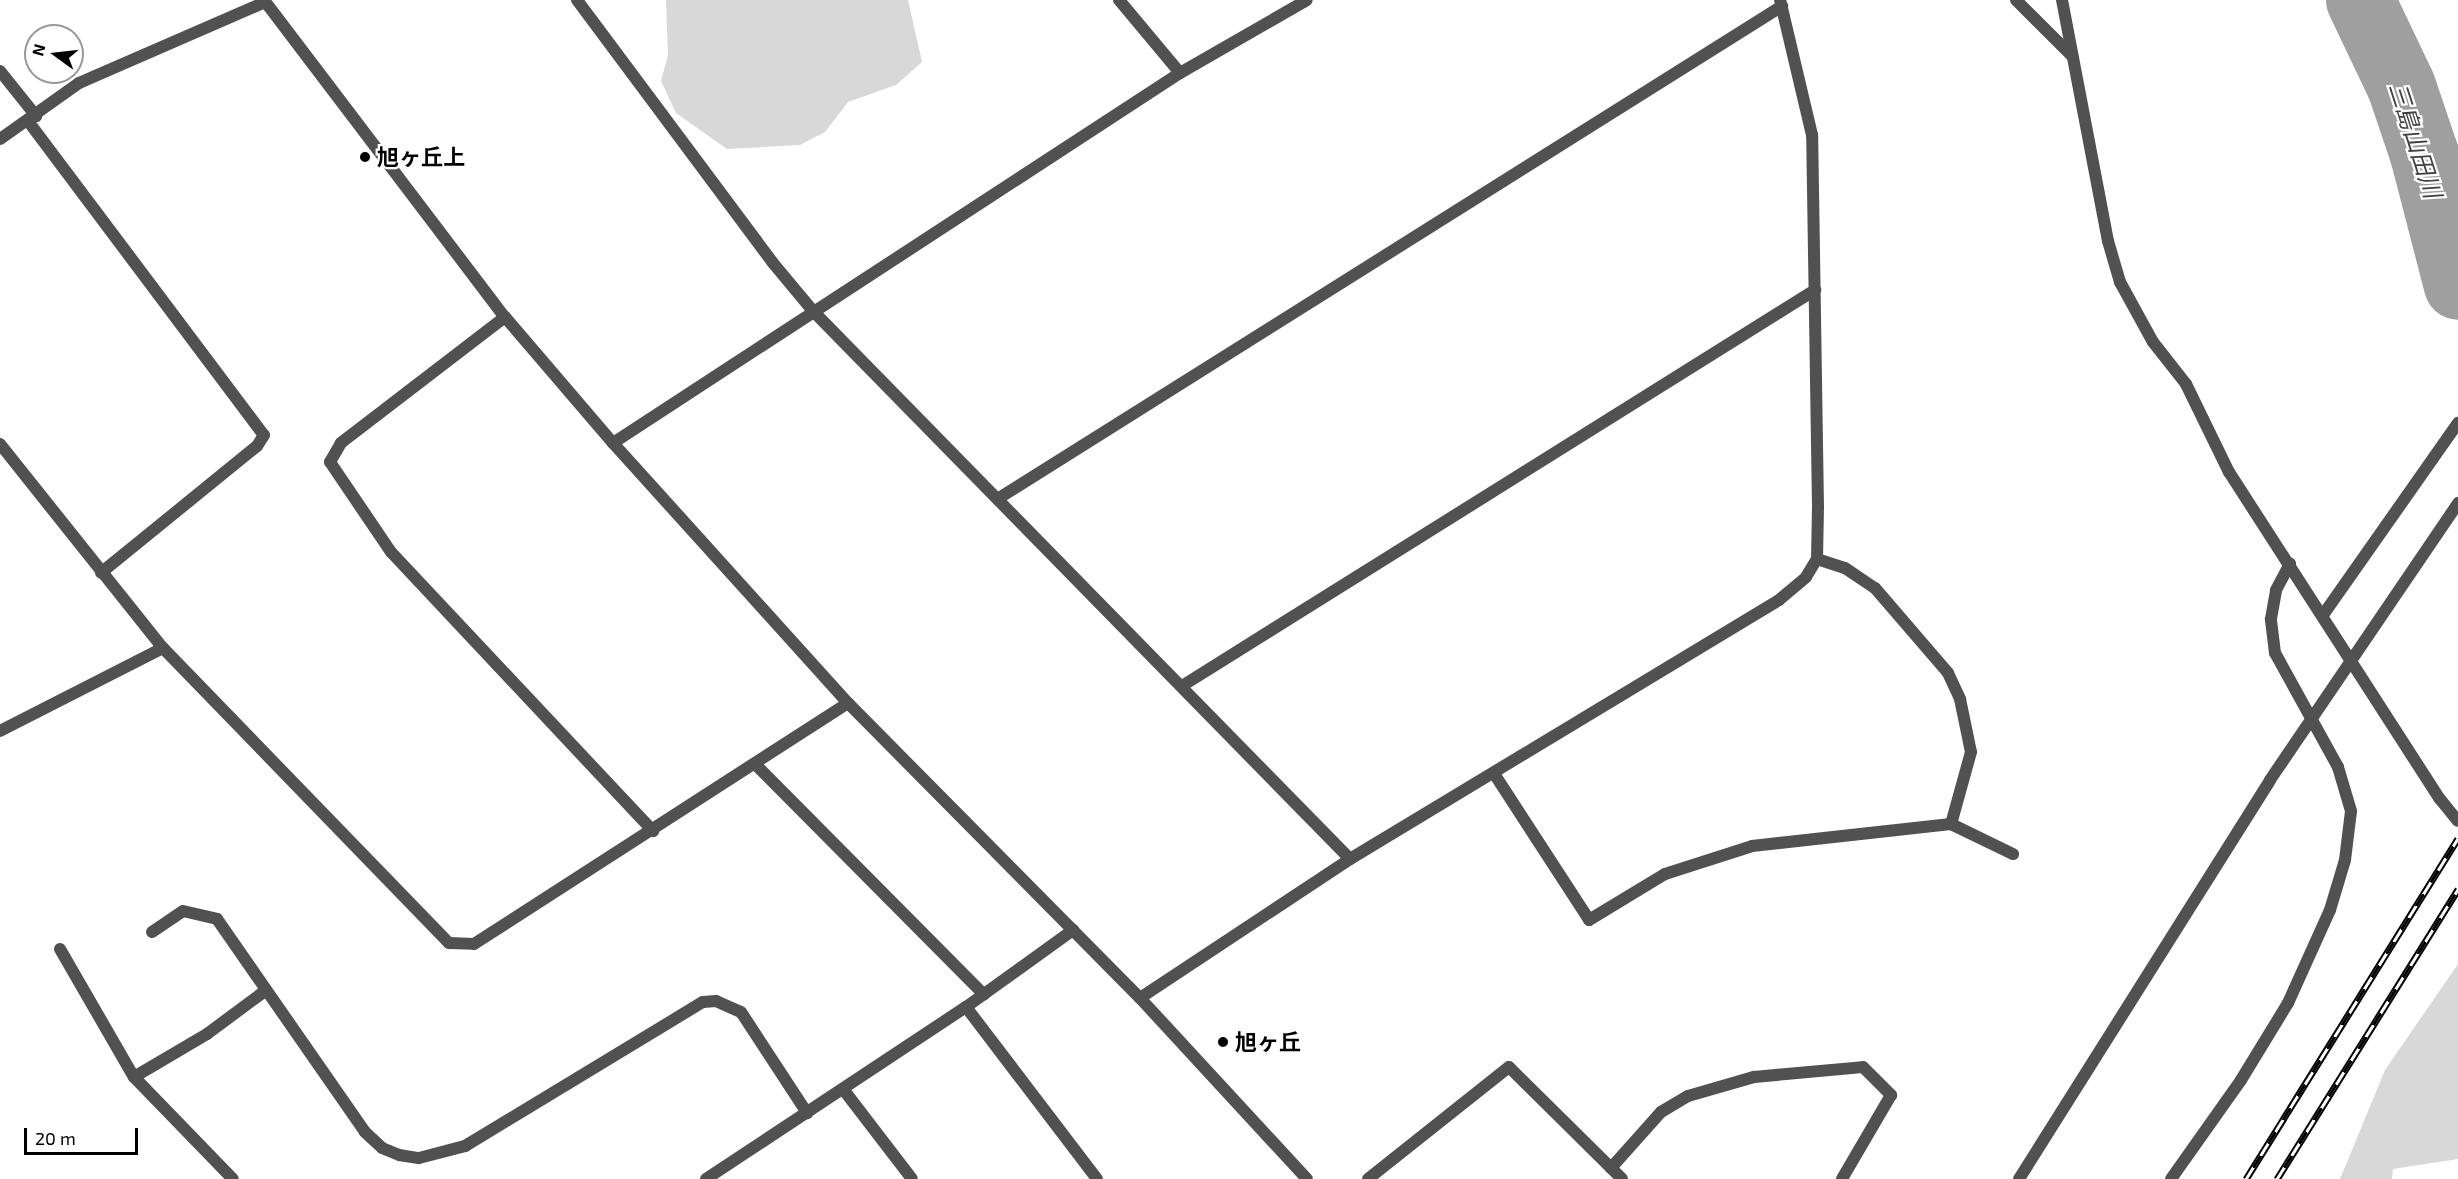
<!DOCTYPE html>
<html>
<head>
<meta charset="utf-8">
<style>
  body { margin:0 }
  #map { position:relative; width:2458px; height:1179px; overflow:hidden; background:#fff; font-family:"Exo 2","Noto Sans JP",sans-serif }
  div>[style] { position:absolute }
  .green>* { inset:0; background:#d8d8d8 }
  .river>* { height:69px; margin:-34.5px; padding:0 34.5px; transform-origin:34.5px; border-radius:34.5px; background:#9f9f9f }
  .minor>* { height:12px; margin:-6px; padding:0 6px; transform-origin:6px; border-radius:6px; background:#515151 }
  .tertiary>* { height:12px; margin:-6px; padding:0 6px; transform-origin:6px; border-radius:6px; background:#515151 }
  .rail>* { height:7px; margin-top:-3.5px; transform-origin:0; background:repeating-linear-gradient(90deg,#fff 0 14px,#000 0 28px); box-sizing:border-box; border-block:2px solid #000 }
  .tertiary-bridge>* { height:12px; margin:-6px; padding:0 6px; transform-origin:6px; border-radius:6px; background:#515151 }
  .dots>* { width:16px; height:16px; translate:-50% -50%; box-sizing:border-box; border:3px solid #fff; border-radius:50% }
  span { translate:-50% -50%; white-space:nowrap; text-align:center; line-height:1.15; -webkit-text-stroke:4.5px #fff; paint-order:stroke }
  .poi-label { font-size:22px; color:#000; font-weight:700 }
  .left { translate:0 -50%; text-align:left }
  .water-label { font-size:24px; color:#404040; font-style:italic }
  .north { position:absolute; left:24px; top:24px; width:60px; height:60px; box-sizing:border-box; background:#fff; border:2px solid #999; border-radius:50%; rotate:285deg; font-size:16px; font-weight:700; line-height:24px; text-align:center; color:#000 }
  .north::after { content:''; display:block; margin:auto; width:21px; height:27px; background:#000; clip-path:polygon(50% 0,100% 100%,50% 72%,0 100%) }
  .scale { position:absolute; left:24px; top:1128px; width:114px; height:27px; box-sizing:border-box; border:3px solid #000; border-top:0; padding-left:8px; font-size:18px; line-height:21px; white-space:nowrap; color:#000; -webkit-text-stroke:4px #fff; paint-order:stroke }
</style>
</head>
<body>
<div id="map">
  <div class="green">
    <i style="clip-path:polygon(666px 0,908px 0,922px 62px,896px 85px,848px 102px,825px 132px,800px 145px,727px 149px,676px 113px,661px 81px,668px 55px)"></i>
    <i style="clip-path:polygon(2458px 964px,2458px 1159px,2393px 1169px,2392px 1179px,2340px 1179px,2385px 1070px)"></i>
  </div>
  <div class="river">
    <i style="left:2360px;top:0;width:95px;rotate:64.5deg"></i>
    <i style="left:2401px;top:86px;width:72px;rotate:71.3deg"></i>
    <i style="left:2424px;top:154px;width:135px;rotate:75.5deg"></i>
  </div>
  <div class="minor">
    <i style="left:264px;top:0;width:398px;rotate:52.8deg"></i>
    <i style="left:505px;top:317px;width:166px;rotate:49.4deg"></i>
    <i style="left:613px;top:443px;width:350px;rotate:47.9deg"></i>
    <i style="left:848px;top:703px;width:415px;rotate:45.3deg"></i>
    <i style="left:1140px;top:998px;width:246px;rotate:47.3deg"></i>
    <i style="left:577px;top:0;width:328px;rotate:53.3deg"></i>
    <i style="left:773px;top:263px;width:62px;rotate:50.2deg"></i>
    <i style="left:813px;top:311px;width:767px;rotate:45.58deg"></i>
    <i style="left:1119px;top:0;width:95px;rotate:50.1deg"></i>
    <i style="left:2016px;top:0;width:79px;rotate:45deg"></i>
    <i style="left:2062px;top:0;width:245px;rotate:79.2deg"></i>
    <i style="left:2108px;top:241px;width:43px;rotate:73.7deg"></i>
    <i style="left:2120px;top:282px;width:68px;rotate:61.2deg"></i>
    <i style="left:2153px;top:342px;width:53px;rotate:51.8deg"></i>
    <i style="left:2186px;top:384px;width:98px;rotate:64deg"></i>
    <i style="left:2229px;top:472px;width:389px;rotate:57.2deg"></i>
    <i style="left:2440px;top:799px;width:28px;rotate:51deg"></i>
    <i style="left:28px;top:121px;width:393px;rotate:53.1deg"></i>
    <i style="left:264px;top:435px;width:13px;rotate:122deg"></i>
    <i style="left:257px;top:446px;width:201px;rotate:140.9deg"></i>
    <i style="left:0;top:139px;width:97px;rotate:-35.3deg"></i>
    <i style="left:79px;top:83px;width:203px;rotate:-23.5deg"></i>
    <i style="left:505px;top:317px;width:207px;rotate:142.5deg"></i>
    <i style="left:341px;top:443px;width:22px;rotate:120deg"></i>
    <i style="left:330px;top:462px;width:109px;rotate:55.9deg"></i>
    <i style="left:391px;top:552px;width:383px;rotate:46.8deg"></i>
    <i style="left:613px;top:443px;width:677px;rotate:-33.13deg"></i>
    <i style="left:1180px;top:73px;width:146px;rotate:-29.9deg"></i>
    <i style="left:0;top:444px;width:261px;rotate:51.4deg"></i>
    <i style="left:163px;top:648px;width:411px;rotate:45.9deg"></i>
    <i style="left:449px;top:943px;width:25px;rotate:2deg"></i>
    <i style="left:474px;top:944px;width:445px;rotate:-32.8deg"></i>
    <i style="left:999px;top:498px;width:925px;rotate:-32.14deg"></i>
    <i style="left:1817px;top:559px;width:29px;rotate:18deg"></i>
    <i style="left:1845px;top:568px;width:36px;rotate:34deg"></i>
    <i style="left:1875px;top:588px;width:112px;rotate:49.3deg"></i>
    <i style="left:1948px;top:673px;width:29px;rotate:65deg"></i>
    <i style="left:1960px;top:699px;width:54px;rotate:78.3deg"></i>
    <i style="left:1971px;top:752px;width:75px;rotate:105.5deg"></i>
    <i style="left:2323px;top:615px;width:235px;rotate:-54.9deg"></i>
    <i style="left:1182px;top:686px;width:747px;rotate:-32.03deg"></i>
    <i style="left:0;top:731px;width:183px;rotate:-27deg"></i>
    <i style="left:755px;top:764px;width:325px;rotate:45.2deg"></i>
    <i style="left:1495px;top:775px;width:173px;rotate:57deg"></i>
    <i style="left:1589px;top:920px;width:89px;rotate:-31.2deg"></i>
    <i style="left:1665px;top:874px;width:91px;rotate:-17.8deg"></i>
    <i style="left:1752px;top:846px;width:200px;rotate:-6.3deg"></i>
    <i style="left:1951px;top:824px;width:69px;rotate:25.8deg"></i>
    <i style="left:152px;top:932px;width:37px;rotate:-34deg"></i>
    <i style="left:183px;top:911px;width:35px;rotate:13deg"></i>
    <i style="left:217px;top:919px;width:259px;rotate:55.2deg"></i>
    <i style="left:365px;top:1132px;width:23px;rotate:43deg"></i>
    <i style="left:382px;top:1148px;width:18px;rotate:22deg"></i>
    <i style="left:399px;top:1155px;width:20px;rotate:9deg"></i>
    <i style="left:419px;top:1158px;width:48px;rotate:-14.6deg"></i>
    <i style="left:465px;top:1146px;width:278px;rotate:-31.2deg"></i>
    <i style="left:703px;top:1002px;width:13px;rotate:-4deg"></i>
    <i style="left:716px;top:1001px;width:27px;rotate:24deg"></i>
    <i style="left:741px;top:1012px;width:121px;rotate:56.8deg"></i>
    <i style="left:60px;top:949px;width:148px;rotate:60deg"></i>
    <i style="left:134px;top:1077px;width:142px;rotate:45.9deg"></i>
    <i style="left:1140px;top:998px;width:252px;rotate:-33.5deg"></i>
    <i style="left:1350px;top:859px;width:501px;rotate:-31.12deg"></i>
    <i style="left:1779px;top:600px;width:35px;rotate:-40deg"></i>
    <i style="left:1806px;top:577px;width:21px;rotate:-59deg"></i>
    <i style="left:1817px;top:559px;width:52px;rotate:-88.9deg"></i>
    <i style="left:1818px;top:507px;width:372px;rotate:-90.9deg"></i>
    <i style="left:1812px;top:135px;width:139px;rotate:-103.3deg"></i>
    <i style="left:966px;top:1007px;width:216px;rotate:52.7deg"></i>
    <i style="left:134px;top:1077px;width:85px;rotate:-30.5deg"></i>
    <i style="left:207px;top:1034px;width:72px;rotate:-36.6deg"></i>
    <i style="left:843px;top:1089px;width:113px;rotate:52.5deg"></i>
    <i style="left:1611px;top:1168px;width:75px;rotate:-48.2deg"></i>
    <i style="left:1661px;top:1112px;width:31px;rotate:-31deg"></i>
    <i style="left:1688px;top:1096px;width:69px;rotate:-16.1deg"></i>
    <i style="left:1754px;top:1077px;width:109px;rotate:-5.2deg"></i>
    <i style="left:1863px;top:1067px;width:40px;rotate:45deg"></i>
    <i style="left:1891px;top:1095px;width:97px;rotate:120.3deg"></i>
    <i style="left:706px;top:1179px;width:312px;rotate:-33.5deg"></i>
    <i style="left:966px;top:1007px;width:132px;rotate:-35.7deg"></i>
    <i style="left:1368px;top:1179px;width:180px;rotate:-38.5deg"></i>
    <i style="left:1509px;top:1067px;width:159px;rotate:44.7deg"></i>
    <i style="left:2171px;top:1179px;width:121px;rotate:-54.7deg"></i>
    <i style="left:2241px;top:1080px;width:90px;rotate:-58.6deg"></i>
    <i style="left:2288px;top:1003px;width:102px;rotate:-65.7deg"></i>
    <i style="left:2330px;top:910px;width:52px;rotate:-73.3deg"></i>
    <i style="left:2345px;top:860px;width:49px;rotate:-83deg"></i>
    <i style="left:2351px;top:811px;width:46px;rotate:-106.5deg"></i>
    <i style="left:2338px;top:767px;width:130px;rotate:-118.9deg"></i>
    <i style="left:2275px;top:653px;width:34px;rotate:-97deg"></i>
    <i style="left:2271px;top:619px;width:29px;rotate:-80deg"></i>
    <i style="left:2276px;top:590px;width:30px;rotate:-62deg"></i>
  </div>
  <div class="tertiary">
    <i style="left:0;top:71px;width:58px;rotate:51.3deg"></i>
    <i style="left:2019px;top:1179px;width:471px;rotate:-57.8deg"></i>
  </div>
  <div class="rail">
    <i style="left:2246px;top:1179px;width:401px;rotate:-58.1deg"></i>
    <i style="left:2277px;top:1179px;width:342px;rotate:-58deg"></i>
  </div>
  <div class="tertiary-bridge">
    <i style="left:2270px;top:780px;width:335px;rotate:-55.8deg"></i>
  </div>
  <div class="dots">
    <i style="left:365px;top:157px;background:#000"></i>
    <i style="left:1223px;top:1042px;background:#000"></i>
  </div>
  <div class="poi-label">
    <span class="left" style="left:377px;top:157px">旭ヶ丘上</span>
    <span class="left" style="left:1235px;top:1042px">旭ヶ丘</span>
  </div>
  <div class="water-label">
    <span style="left:2416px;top:140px;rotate:72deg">三島山田川</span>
  </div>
  <div class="north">N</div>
  <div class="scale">20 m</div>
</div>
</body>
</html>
